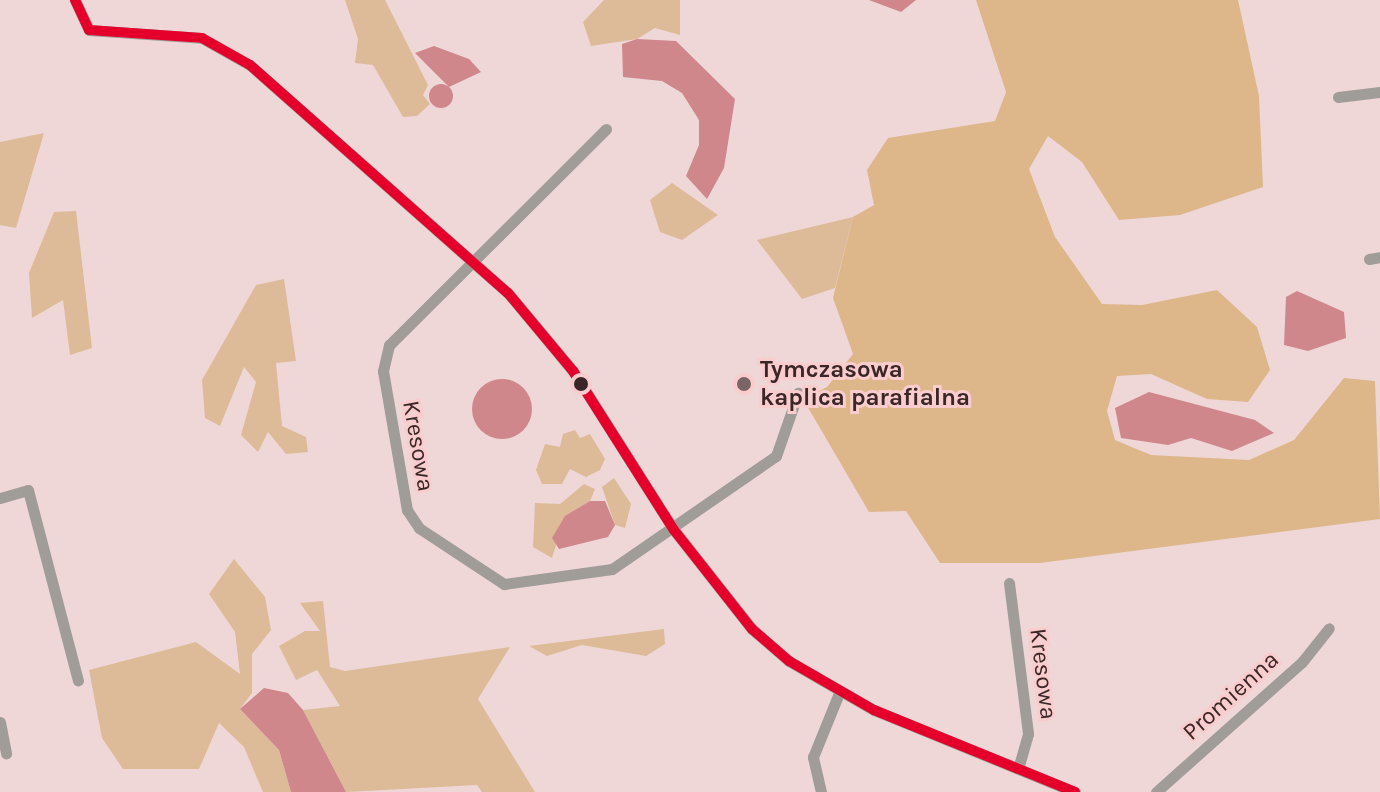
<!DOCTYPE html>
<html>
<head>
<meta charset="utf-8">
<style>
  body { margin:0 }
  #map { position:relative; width:1380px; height:792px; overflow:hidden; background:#efd7d8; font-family:Karla,sans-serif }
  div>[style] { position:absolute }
  .green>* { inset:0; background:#ddbb98 }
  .forest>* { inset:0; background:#ddb689 }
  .water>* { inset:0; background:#cf878c }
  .round { border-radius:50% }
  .street>* { height:11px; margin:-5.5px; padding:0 5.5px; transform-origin:5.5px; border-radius:5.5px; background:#a09c98 }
  .bus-1>* { height:10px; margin:-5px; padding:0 5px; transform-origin:5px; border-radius:5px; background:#e4002b }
  .dots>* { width:22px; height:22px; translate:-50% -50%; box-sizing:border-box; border:4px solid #f9cdce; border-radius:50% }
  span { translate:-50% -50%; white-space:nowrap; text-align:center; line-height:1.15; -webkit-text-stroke:6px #f9cdce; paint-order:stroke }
  .poi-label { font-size:24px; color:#3b2627; font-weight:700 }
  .left { translate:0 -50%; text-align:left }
  .street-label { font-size:24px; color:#3b2627 }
</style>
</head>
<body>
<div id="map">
  <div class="green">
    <i style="clip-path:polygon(345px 0,385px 0,428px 85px,423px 95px,430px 104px,417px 116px,403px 117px,373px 65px,355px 63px,358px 39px)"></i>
    <i style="clip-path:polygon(604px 0,680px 0,680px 35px,655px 28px,637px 39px,591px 46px,583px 22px)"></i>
    <i style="clip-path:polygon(44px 133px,16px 228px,0 225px,0 142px)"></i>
    <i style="clip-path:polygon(672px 183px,718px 215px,682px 240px,660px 232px,650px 200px)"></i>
    <i style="clip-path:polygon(76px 211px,92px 348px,70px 355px,63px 300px,32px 318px,29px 273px,54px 212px)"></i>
    <i style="clip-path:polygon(853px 217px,835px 288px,802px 299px,757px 240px)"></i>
    <i style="clip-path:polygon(284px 279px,296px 361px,276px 363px,282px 426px,306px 437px,308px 452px,286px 454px,268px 432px,258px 452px,241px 435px,256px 382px,244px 367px,220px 426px,205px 418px,202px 380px,256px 285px)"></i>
    <i style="clip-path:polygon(575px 430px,580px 438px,590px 434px,605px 459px,600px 470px,586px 477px,570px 469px,562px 484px,542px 484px,536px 470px,545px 444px,560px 447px,563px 434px)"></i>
    <i style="clip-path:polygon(614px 478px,631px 504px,625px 528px,615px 525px,602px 487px)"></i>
    <i style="clip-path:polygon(584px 484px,595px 489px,590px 501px,565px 517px,552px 558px,533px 547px,535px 503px,560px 504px)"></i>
    <i style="clip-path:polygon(234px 559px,265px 597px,271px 630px,252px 654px,252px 693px,240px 709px,279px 750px,291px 792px,263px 792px,244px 747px,219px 723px,199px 769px,123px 769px,102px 738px,89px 670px,196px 642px,240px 674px,235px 632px,209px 594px)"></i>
    <i style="clip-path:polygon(323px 601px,330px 667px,345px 671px,510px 647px,478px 699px,535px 792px,482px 792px,477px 785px,346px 792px,303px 710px,340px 706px,317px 670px,296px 680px,279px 646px,305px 631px,320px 631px,300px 603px)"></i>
    <i style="clip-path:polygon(664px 629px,665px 644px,646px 656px,582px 645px,547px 656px,529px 646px)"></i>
  </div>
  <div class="forest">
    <i style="clip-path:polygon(976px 0,1238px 0,1259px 96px,1263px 187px,1180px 215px,1119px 220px,1082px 162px,1048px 136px,1029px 169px,1055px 237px,1102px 304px,1142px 305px,1217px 290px,1257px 327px,1270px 370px,1248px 402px,1207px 399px,1151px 374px,1117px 376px,1107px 411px,1115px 440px,1151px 455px,1249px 460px,1294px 440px,1344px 378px,1375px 381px,1380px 519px,1040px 563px,940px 563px,906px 511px,869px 512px,803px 399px,827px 387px,853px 354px,833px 298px,853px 217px,874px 205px,867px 170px,888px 138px,995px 121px,1006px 92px)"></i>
  </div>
  <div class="water">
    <i style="clip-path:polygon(869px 0,916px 0,901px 12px)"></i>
    <i style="clip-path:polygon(637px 39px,676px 41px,735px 99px,724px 168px,707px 199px,686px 176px,699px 145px,699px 120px,682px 93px,662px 81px,623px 77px,622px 44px)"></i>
    <i style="clip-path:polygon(434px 46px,469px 59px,481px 72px,449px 87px,415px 53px)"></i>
    <i class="round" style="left:429px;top:84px;width:24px;height:24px"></i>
    <i style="clip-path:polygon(1297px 291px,1344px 312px,1346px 338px,1308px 351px,1284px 345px,1286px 297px)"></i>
    <i class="round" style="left:472px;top:379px;width:60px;height:60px"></i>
    <i style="clip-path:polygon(1149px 392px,1255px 420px,1274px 433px,1232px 451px,1191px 438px,1168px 445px,1121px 438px,1115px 408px)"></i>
    <i style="clip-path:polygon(590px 501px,605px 501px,615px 525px,608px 537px,559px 549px,552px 538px,565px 516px)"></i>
    <i style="clip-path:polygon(264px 688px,288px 693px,303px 710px,346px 792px,291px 792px,279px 750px,240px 709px)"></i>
  </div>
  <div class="street">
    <i style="left:75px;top:0;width:33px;rotate:65deg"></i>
    <i style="left:89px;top:30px;width:113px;rotate:4deg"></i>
    <i style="left:202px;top:38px;width:55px;rotate:29.4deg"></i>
    <i style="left:250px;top:65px;width:344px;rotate:41.5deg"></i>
    <i style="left:508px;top:293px;width:102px;rotate:50.2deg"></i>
    <i style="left:573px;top:371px;width:188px;rotate:57.6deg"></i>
    <i style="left:674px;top:530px;width:126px;rotate:51.8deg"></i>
    <i style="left:752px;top:629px;width:49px;rotate:40.9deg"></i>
    <i style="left:789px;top:661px;width:98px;rotate:30deg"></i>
    <i style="left:874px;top:710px;width:217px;rotate:22.2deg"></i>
    <i style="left:1338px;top:97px;width:42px;rotate:-6.8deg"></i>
    <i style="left:606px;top:129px;width:306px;rotate:135.1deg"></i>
    <i style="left:389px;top:345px;width:27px;rotate:103deg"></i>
    <i style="left:383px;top:371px;width:141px;rotate:80.2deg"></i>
    <i style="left:407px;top:510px;width:22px;rotate:56deg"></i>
    <i style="left:419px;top:528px;width:102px;rotate:33.4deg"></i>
    <i style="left:504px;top:584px;width:109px;rotate:-7.9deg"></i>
    <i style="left:612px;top:569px;width:199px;rotate:-34.6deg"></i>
    <i style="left:776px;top:456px;width:67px;rotate:-70.8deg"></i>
    <i style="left:1369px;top:259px;width:11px;rotate:-10deg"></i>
    <i style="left:0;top:498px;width:29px;rotate:-16deg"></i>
    <i style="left:28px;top:490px;width:197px;rotate:75.3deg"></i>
    <i style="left:1009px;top:583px;width:152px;rotate:82.8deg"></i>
    <i style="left:1028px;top:734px;width:36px;rotate:106deg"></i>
    <i style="left:0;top:722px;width:32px;rotate:79deg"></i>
    <i style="left:821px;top:792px;width:36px;rotate:-103deg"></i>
    <i style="left:813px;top:757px;width:69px;rotate:-67.9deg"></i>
    <i style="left:1156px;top:792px;width:195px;rotate:-41.7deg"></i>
    <i style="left:1302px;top:662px;width:43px;rotate:-51.5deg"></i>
  </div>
  <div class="bus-1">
    <i style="left:75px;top:0;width:33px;rotate:65deg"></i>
    <i style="left:89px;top:30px;width:113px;rotate:4deg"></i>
    <i style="left:202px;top:38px;width:55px;rotate:29.4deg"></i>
    <i style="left:250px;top:65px;width:344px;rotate:41.5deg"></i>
    <i style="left:508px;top:293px;width:102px;rotate:50.2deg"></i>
    <i style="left:573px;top:371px;width:188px;rotate:57.6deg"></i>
    <i style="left:674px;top:530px;width:126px;rotate:51.8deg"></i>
    <i style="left:752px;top:629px;width:49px;rotate:40.9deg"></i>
    <i style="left:789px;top:661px;width:98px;rotate:30deg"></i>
    <i style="left:874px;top:710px;width:217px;rotate:22.2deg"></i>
  </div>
  <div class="dots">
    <i style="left:581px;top:384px;background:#3b2627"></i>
    <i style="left:744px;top:384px;background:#7a6465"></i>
  </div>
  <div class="poi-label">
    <span class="left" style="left:760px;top:384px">Tymczasowa<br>kaplica parafialna</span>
  </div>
  <div class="street-label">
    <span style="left:418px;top:446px;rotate:80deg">Kresowa</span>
    <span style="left:1043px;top:674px;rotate:83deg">Kresowa</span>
    <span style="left:1231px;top:696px;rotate:-42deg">Promienna</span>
  </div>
</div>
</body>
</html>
